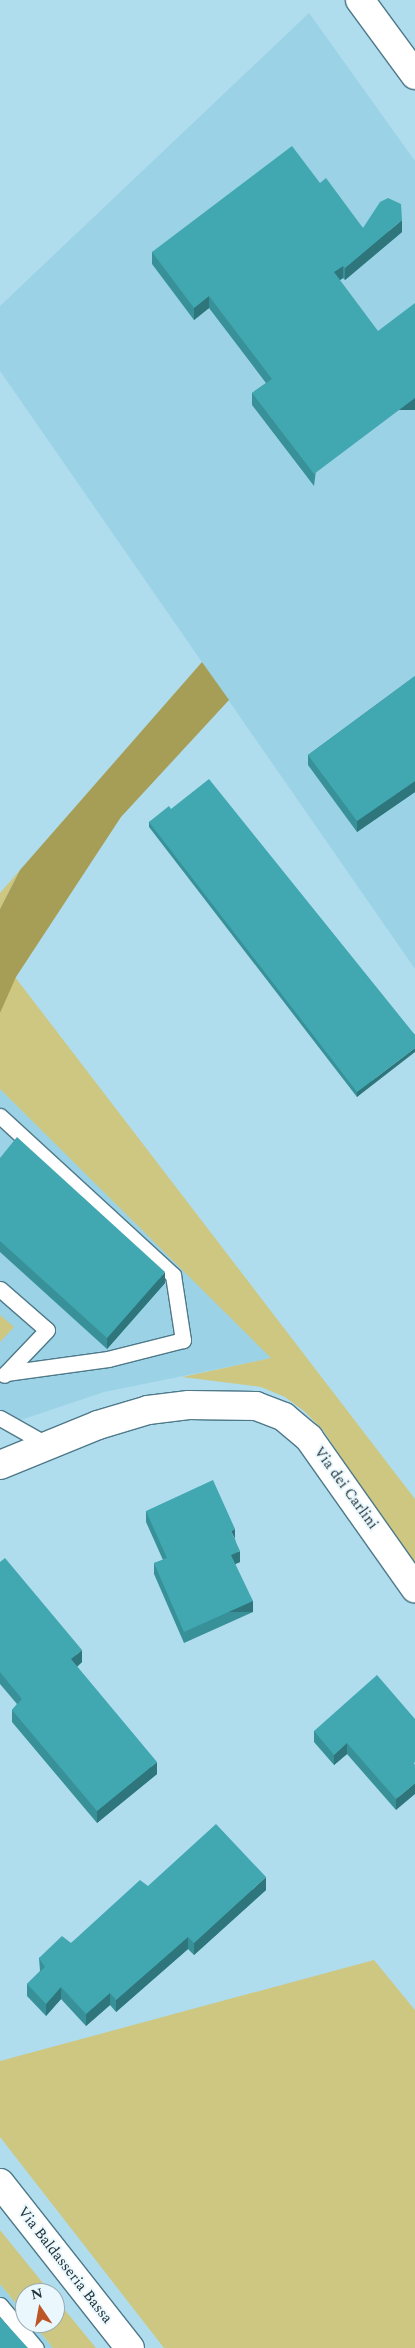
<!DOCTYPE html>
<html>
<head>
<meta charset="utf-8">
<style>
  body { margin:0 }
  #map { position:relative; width:415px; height:2348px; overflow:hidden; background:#afddee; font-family:Spectral,serif }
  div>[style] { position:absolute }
  .built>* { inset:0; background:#9bd2e6 }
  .green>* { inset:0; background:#cec781 }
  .forest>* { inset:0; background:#a69e56 }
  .roads { filter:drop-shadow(1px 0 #4e7989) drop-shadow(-1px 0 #4e7989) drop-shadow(0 1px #4e7989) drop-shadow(0 -1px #4e7989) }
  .lane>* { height:15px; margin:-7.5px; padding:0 7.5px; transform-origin:7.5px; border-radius:7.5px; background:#fff }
  .street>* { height:28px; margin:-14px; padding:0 14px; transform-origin:14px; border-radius:14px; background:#fff }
  .secondary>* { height:28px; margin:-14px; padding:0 14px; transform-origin:14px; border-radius:14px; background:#fff }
  .wall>* { inset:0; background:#389098 }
  .shaded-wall>* { inset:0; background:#2e767c; transform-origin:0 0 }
  .building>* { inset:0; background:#41a8b1 }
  span { translate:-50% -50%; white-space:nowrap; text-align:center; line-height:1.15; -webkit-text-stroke:4px #eaf8fd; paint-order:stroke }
  .street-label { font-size:15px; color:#22343b }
  .north { position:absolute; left:15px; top:2283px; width:50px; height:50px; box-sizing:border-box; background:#eaf8fd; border:1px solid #9aaaaf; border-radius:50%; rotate:348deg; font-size:14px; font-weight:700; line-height:20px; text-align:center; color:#22343b }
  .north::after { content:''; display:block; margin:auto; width:18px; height:22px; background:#bc5627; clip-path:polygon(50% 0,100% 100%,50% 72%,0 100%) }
</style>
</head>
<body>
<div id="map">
  <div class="built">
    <i style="clip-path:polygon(309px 13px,415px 161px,415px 969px,0 371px,0 306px)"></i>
    <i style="clip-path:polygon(0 1089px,272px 1358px,104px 1392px,0 1427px)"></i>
    <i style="clip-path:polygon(0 2284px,25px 2314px,25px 2323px,33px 2323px,53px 2348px,0 2348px)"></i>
  </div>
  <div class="green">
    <i style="clip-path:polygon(20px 870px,0 909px,0 893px)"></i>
    <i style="clip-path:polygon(15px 977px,415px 1499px,415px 1569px,323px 1430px,304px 1411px,285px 1397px,261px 1387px,182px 1377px,271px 1358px,0 1089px,0 1013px)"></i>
    <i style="clip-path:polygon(0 1315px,14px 1327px,0 1342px)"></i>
    <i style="clip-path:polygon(374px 1960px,415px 2010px,415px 2348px,164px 2348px,0 2137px,0 2061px)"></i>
    <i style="clip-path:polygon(0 2230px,51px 2293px,25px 2293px,25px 2314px,0 2284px)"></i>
    <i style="clip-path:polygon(55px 2298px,96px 2348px,53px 2348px,33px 2323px,55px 2323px)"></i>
  </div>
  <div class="forest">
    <i style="clip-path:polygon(202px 662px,229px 700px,121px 817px,16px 977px,0 1013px,0 909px,20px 870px)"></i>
  </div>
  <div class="roads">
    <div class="lane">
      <i style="left:0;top:1116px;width:235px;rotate:42.6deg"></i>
      <i style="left:173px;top:1275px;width:66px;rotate:81.3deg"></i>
      <i style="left:183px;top:1340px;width:77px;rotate:165.8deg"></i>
      <i style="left:108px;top:1359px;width:103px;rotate:172.2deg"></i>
      <i style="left:0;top:1289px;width:62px;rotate:41.1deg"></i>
      <i style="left:47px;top:1330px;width:62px;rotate:133.7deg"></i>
      <i style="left:0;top:1418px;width:55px;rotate:29.4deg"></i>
      <i style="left:0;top:2305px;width:56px;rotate:50.1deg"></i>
    </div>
    <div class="street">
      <i style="left:360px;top:0;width:93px;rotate:53.7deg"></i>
      <i style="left:0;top:1465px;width:106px;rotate:-22.2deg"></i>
      <i style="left:98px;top:1425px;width:52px;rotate:-16.7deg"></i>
      <i style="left:148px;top:1410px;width:41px;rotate:-7deg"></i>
      <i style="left:189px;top:1405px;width:67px;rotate:0.9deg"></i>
      <i style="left:256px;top:1406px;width:30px;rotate:21deg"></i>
      <i style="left:284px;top:1417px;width:33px;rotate:40deg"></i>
      <i style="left:309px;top:1438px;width:184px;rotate:54.8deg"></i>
    </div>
    <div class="secondary">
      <i style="left:0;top:2183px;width:210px;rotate:51.8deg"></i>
    </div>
  </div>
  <div class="wall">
    <i style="clip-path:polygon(320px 183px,363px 228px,402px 232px,345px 280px,343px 278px,340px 280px,314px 486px,252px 405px,252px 393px,266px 383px,209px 308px,194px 320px,152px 264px,152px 252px)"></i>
    <i style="clip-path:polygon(415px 676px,415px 792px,357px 832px,308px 765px,308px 755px)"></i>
    <i style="clip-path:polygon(171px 809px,415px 1035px,357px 1097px,149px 827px,149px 822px)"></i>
    <i style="clip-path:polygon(0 1158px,165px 1283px,107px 1349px,0 1252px)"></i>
    <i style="clip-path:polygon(146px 1511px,235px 1539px,240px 1562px,235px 1564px,253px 1612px,184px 1643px,154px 1574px,154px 1563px,163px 1560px,146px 1522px)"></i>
    <i style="clip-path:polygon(0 1562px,82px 1662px,77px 1667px,157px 1774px,97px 1823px,12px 1722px,12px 1710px,17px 1704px,0 1684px)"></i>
    <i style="clip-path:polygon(415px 1719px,396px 1810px,347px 1754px,334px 1765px,314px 1742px,314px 1731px)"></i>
    <i style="clip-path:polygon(148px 1886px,266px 1890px,194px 1955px,188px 1949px,116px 2012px,110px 2005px,86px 2026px,61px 1999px,46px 2016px,27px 1996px,27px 1984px,40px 1971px,39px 1958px,71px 1943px)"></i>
  </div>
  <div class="shaded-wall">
    <i style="clip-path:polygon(402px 220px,402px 232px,345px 280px,345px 268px)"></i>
    <i style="clip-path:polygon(343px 266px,343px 278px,334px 284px,334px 272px)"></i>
    <i style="clip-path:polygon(209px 296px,209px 308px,194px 320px,194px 308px)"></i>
    <i style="left:415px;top:398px;width:12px;height:126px;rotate:90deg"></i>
    <i style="clip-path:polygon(415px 781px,415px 792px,357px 832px,357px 821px)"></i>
    <i style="clip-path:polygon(415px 1048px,415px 1052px,357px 1097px,357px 1092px)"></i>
    <i style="clip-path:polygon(165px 1272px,165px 1283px,107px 1349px,107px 1338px)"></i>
    <i style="clip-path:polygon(235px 1529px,235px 1539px,231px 1531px)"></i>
    <i style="clip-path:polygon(240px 1551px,240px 1562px,231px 1566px,231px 1555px)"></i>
    <i style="left:253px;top:1601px;width:11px;height:76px;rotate:90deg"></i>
    <i style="clip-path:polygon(82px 1650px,82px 1662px,71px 1671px,71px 1659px)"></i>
    <i style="clip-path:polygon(347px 1743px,347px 1754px,334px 1765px,334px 1755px)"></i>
    <i style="clip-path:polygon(157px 1762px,157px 1774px,97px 1823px,97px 1811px)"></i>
    <i style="clip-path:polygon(415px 1783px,415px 1794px,396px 1810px,396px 1799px)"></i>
    <i style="clip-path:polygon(266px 1877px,266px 1890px,194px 1955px,194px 1943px)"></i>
    <i style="clip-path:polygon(188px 1937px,188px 1949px,116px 2012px,116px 2000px)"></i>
    <i style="clip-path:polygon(61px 1987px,61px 1999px,46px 2016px,46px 2004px)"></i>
    <i style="clip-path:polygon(110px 1993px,110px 2005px,86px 2026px,86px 2014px)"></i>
  </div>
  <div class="building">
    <i style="clip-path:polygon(292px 146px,320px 183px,326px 178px,363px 228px,380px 202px,388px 198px,401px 204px,402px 220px,345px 268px,343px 266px,334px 272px,378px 331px,415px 303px,415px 398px,314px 474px,252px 393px,272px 379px,209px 296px,194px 308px,152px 252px)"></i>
    <i style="clip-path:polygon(415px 676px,415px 781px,357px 821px,308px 755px)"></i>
    <i style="clip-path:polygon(209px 779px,415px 1035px,415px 1048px,357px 1092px,149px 822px,169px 806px,171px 809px)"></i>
    <i style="clip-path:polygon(17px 1137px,165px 1272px,107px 1338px,0 1241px,0 1158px)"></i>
    <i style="clip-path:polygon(213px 1480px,235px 1529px,231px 1531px,240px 1551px,231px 1555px,253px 1601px,184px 1632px,154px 1563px,167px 1558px,146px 1511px)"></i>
    <i style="clip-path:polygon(5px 1558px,82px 1650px,71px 1659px,157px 1762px,97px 1811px,12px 1710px,22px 1699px,0 1672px,0 1562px)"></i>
    <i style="clip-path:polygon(377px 1675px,415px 1719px,415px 1762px,414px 1763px,415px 1765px,415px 1783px,396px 1799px,347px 1743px,334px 1755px,314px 1731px)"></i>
    <i style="clip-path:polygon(216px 1824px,266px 1877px,194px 1943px,188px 1937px,116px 2000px,110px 1993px,86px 2014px,61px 1987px,46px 2004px,27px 1984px,45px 1967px,39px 1958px,62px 1936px,71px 1943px,140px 1880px,148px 1886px)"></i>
    <i style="clip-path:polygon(0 2317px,28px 2348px,0 2348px)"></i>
  </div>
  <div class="street-label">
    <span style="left:346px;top:1488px;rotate:54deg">Via dei Carlini</span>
    <span style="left:65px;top:2265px;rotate:52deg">Via Baldasseria Bassa</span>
  </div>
  <div class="north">N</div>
</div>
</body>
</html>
